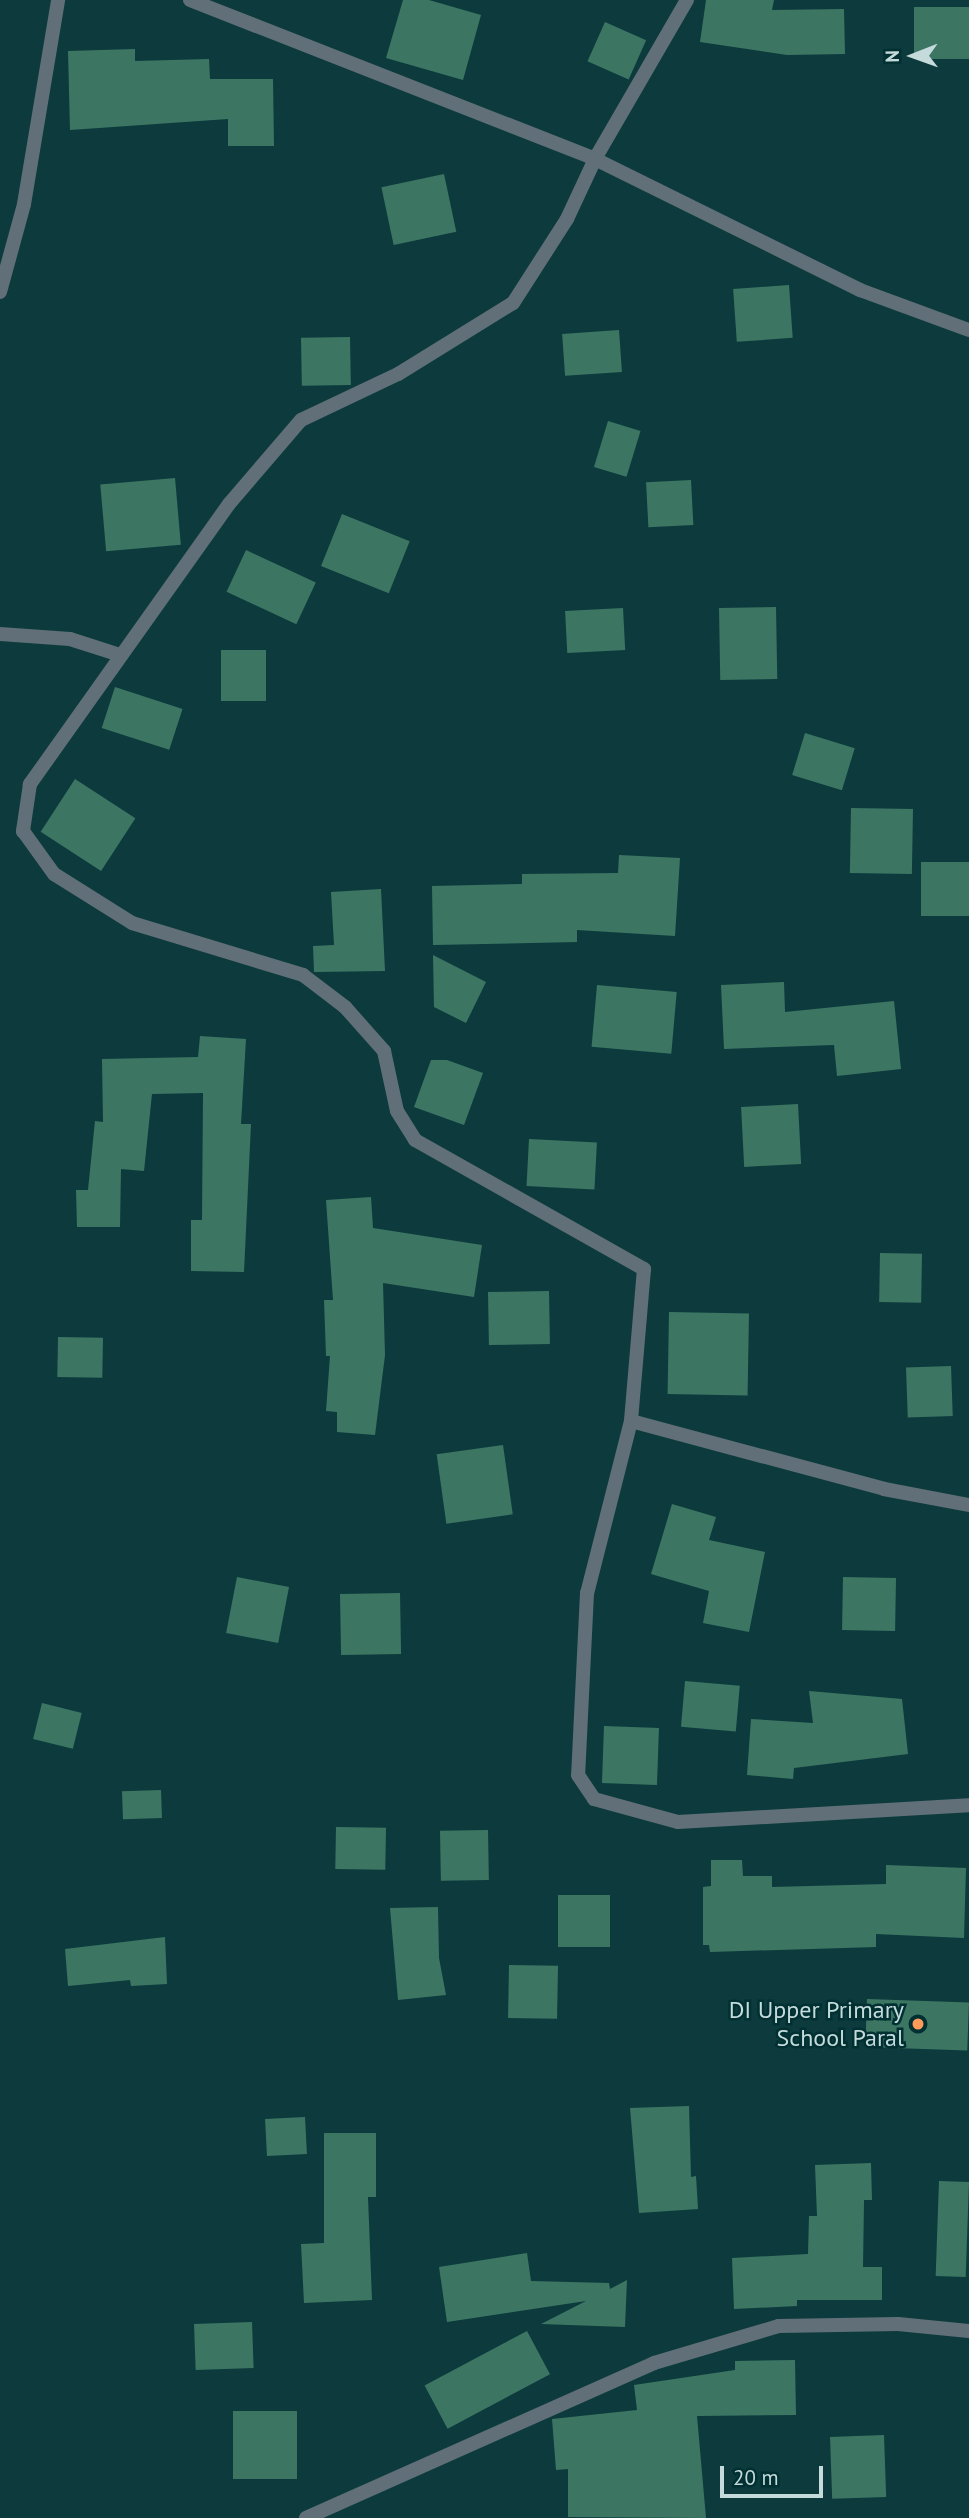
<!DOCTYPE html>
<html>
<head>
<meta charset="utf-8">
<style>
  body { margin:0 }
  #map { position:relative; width:969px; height:2518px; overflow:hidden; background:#0d3b3d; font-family:"PT Sans",sans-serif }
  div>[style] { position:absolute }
  .building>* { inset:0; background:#3c7663; transform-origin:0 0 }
  .minor>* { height:14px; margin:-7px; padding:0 7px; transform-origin:7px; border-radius:7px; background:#617078 }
  .dots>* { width:19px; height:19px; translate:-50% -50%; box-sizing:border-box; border:4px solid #003032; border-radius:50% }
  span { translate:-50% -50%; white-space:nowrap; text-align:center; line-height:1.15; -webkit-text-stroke:5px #003032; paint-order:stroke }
  .poi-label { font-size:24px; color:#c4dadb }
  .right { translate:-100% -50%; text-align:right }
  .north { position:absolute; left:878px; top:21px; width:70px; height:70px; -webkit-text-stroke:5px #003032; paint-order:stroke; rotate:269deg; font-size:19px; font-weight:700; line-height:28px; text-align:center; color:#c4dadb }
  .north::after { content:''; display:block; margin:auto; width:24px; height:32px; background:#c4dadb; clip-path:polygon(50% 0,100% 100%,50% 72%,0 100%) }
  .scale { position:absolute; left:720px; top:2466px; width:103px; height:32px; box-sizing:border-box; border:4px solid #c4dadb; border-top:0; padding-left:9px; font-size:21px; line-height:24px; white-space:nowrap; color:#c4dadb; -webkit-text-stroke:5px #003032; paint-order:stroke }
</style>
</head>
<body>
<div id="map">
  <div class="building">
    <i style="clip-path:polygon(403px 0,429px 0,481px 15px,463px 80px,386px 58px)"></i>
    <i style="clip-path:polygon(706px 0,774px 0,772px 10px,844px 9px,845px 54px,787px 55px,700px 42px)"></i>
    <i style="left:969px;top:7px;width:52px;height:55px;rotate:90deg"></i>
    <i style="left:605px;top:22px;width:45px;height:43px;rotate:24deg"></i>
    <i style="clip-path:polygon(135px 49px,135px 61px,209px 59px,210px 79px,273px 79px,274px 146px,228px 146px,228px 119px,70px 130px,68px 51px)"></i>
    <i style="left:444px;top:174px;width:59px;height:64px;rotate:78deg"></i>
    <i style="left:789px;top:285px;width:53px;height:56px;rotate:86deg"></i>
    <i style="left:619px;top:330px;width:42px;height:57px;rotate:86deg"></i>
    <i style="left:350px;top:337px;width:48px;height:49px;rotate:89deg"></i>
    <i style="left:608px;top:421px;width:34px;height:48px;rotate:17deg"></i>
    <i style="left:175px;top:478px;width:67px;height:75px;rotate:85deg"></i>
    <i style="left:691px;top:480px;width:45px;height:45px;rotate:87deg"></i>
    <i style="left:342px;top:514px;width:73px;height:56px;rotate:22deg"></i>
    <i style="left:246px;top:550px;width:77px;height:46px;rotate:25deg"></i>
    <i style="left:776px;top:607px;width:72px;height:57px;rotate:89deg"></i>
    <i style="left:623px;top:608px;width:42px;height:58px;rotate:87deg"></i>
    <i style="left:221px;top:650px;width:45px;height:51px"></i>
    <i style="left:115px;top:687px;width:71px;height:43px;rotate:18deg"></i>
    <i style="left:805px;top:733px;width:52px;height:44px;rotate:17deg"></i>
    <i style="left:75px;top:779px;width:72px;height:63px;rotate:33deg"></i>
    <i style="left:851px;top:808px;width:62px;height:65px;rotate:1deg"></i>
    <i style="clip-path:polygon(619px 855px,680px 858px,675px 936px,577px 930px,577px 942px,433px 945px,432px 886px,522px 884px,522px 874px,618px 873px)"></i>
    <i style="left:969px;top:862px;width:54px;height:48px;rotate:90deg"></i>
    <i style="clip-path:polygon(381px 889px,385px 971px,314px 972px,313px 946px,334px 945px,331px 892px)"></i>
    <i style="clip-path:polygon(433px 955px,486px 982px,466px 1023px,434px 1007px)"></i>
    <i style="clip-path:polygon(784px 982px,785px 1012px,894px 1001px,901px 1069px,837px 1076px,834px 1045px,724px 1049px,721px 985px)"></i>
    <i style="left:597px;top:985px;width:80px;height:62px;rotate:5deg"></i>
    <i style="clip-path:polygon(200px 1036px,246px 1039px,241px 1124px,251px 1124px,244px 1272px,191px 1271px,191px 1220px,202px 1220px,203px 1093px,152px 1094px,144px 1171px,121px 1169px,120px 1227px,77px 1227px,76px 1190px,88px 1190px,95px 1121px,103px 1122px,102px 1059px,198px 1057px)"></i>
    <i style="clip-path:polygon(431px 1060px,447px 1060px,483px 1073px,464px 1125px,414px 1107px)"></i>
    <i style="left:798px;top:1104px;width:60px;height:57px;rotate:87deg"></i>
    <i style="left:529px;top:1139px;width:68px;height:47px;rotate:3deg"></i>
    <i style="clip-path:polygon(371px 1197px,373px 1228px,482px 1245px,474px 1297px,383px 1283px,385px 1355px,375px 1435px,337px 1432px,337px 1412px,326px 1411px,330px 1356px,326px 1356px,324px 1300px,333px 1300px,326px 1200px)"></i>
    <i style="left:880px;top:1253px;width:42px;height:49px;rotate:1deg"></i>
    <i style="left:549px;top:1291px;width:53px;height:61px;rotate:89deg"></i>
    <i style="left:669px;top:1312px;width:80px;height:82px;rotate:1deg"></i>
    <i style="left:58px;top:1337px;width:45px;height:40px;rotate:1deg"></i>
    <i style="left:951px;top:1366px;width:50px;height:45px;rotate:88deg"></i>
    <i style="left:503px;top:1445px;width:70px;height:67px;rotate:82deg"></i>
    <i style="clip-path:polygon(672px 1504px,716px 1517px,709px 1540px,765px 1552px,749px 1632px,703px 1623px,709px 1591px,651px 1574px)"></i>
    <i style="left:237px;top:1577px;width:53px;height:57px;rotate:11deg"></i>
    <i style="left:843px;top:1577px;width:53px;height:53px;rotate:1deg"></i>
    <i style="left:400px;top:1593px;width:61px;height:60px;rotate:89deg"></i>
    <i style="left:685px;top:1681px;width:55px;height:46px;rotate:5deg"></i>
    <i style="clip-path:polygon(809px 1691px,902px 1699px,908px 1754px,794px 1768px,793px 1779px,747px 1775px,751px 1719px,813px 1723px)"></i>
    <i style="left:42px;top:1703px;width:41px;height:37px;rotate:14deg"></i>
    <i style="left:604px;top:1726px;width:55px;height:57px;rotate:2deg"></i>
    <i style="left:161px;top:1790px;width:28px;height:39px;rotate:88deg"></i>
    <i style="left:336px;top:1827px;width:50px;height:42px;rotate:1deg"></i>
    <i style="left:488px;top:1830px;width:50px;height:48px;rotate:89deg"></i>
    <i style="clip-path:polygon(711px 1860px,742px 1860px,743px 1876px,772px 1876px,772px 1887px,886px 1884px,886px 1865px,966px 1868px,964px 1938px,876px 1934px,876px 1947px,710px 1952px,709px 1945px,703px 1945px,703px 1887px,711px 1886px)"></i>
    <i style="left:558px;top:1895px;width:52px;height:52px"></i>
    <i style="clip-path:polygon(438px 1907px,439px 1958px,446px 1995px,398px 2000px,390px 1908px)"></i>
    <i style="clip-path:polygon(165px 1937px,167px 1984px,131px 1986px,130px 1980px,68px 1986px,65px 1949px)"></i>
    <i style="left:509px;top:1965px;width:49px;height:53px;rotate:1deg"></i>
    <i style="left:867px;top:1999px;width:102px;height:48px;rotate:2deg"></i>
    <i style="clip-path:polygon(689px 2106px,691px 2177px,696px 2176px,698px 2209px,639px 2213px,630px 2108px)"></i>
    <i style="left:305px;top:2117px;width:37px;height:40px;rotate:87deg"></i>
    <i style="clip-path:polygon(324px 2133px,376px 2133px,376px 2197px,368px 2197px,372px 2300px,304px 2303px,301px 2244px,324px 2243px)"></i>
    <i style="clip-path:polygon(871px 2163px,872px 2200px,864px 2200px,863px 2267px,882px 2267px,882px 2300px,797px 2300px,797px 2306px,734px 2309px,732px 2258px,808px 2254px,809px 2216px,817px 2216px,815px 2165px)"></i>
    <i style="left:939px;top:2181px;width:30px;height:95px;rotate:2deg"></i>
    <i style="clip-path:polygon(527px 2253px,531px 2281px,609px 2283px,610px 2289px,627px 2280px,625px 2327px,541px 2324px,586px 2301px,447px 2322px,439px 2267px)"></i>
    <i style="left:252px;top:2322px;width:46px;height:58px;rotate:88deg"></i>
    <i style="left:527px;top:2331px;width:49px;height:116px;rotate:62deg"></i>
    <i style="clip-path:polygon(795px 2360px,796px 2415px,697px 2416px,706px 2518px,568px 2517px,568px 2469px,556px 2470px,552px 2419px,637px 2410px,634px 2385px,735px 2370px,735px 2361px)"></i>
    <i style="left:233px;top:2411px;width:64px;height:68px"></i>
    <i style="left:884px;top:2435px;width:62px;height:54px;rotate:88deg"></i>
  </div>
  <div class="minor">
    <i style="left:190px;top:0;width:435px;rotate:21.4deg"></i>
    <i style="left:595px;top:159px;width:296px;rotate:26.3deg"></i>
    <i style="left:860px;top:290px;width:116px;rotate:20.2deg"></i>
    <i style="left:687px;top:0;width:184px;rotate:120.1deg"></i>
    <i style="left:595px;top:159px;width:66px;rotate:115deg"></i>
    <i style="left:567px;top:219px;width:100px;rotate:122.7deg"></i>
    <i style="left:513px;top:303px;width:135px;rotate:148.3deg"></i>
    <i style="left:398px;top:374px;width:107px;rotate:154.6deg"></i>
    <i style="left:301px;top:420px;width:111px;rotate:130.6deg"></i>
    <i style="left:229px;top:504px;width:344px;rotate:125.4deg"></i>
    <i style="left:30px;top:784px;width:48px;rotate:98.5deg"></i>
    <i style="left:23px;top:831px;width:53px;rotate:54.2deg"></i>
    <i style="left:54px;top:874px;width:92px;rotate:32.1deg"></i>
    <i style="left:132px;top:923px;width:179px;rotate:16.9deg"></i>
    <i style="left:303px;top:975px;width:53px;rotate:37.3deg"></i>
    <i style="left:345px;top:1007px;width:59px;rotate:48.4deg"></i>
    <i style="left:384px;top:1051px;width:61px;rotate:77.8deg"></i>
    <i style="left:397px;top:1111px;width:34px;rotate:58deg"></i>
    <i style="left:415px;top:1140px;width:263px;rotate:29.4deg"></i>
    <i style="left:644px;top:1269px;width:153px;rotate:94.9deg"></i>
    <i style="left:631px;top:1421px;width:178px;rotate:104.3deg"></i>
    <i style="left:587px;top:1593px;width:182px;rotate:92.8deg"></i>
    <i style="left:578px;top:1775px;width:29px;rotate:56deg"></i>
    <i style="left:594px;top:1799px;width:87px;rotate:15.3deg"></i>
    <i style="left:678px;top:1822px;width:291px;rotate:-3.3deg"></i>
    <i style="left:0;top:292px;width:91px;rotate:-74.7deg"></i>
    <i style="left:24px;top:204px;width:207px;rotate:-80.5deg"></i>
    <i style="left:0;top:634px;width:70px;rotate:4.1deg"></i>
    <i style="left:70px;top:639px;width:52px;rotate:17.7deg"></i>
    <i style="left:631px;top:1421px;width:262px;rotate:15deg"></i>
    <i style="left:884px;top:1489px;width:86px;rotate:10.7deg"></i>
    <i style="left:306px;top:2518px;width:381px;rotate:-24deg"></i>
    <i style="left:654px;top:2363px;width:130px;rotate:-16.5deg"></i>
    <i style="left:779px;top:2326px;width:119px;rotate:-1deg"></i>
    <i style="left:898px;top:2324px;width:71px;rotate:5.6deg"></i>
  </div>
  <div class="dots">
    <i style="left:918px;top:2024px;background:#ff9b5a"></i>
  </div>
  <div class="poi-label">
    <span class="right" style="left:904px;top:2024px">DI Upper Primary<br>School Paral</span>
  </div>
  <div class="north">N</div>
  <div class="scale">20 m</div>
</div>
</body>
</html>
